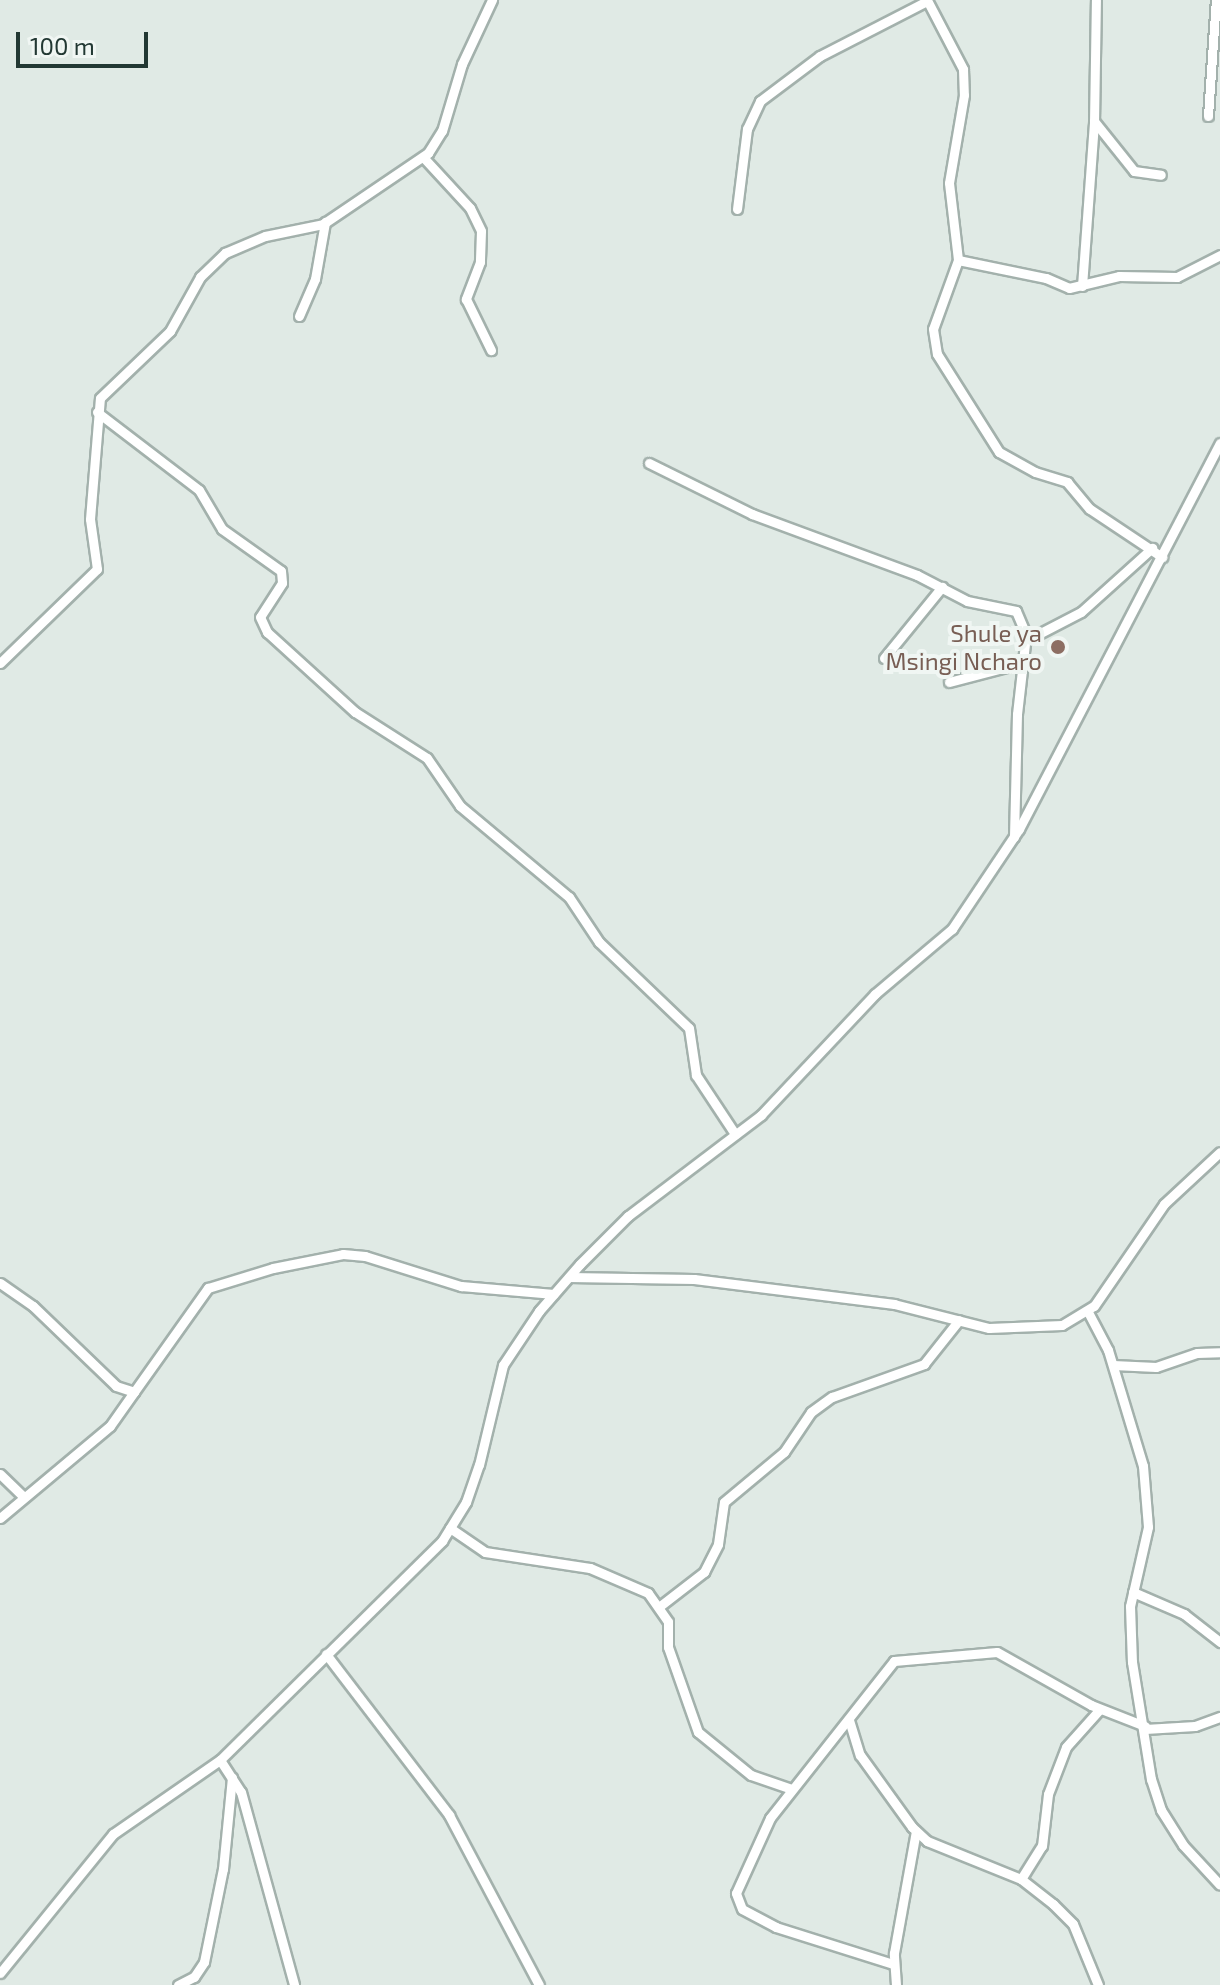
<!DOCTYPE html>
<html>
<head>
<meta charset="utf-8">
<style>
  body { margin:0 }
  #map { position:relative; width:1220px; height:1985px; overflow:hidden; background:#e0eae5; font-family:"Exo 2",sans-serif }
  div>[style] { position:absolute }
  .roads { filter:drop-shadow(2px 0 #a3b1ac) drop-shadow(-2px 0 #a3b1ac) drop-shadow(0 2px #a3b1ac) drop-shadow(0 -2px #a3b1ac) }
  .street>* { height:9px; margin:-4.5px; padding:0 4.5px; transform-origin:4.5px; border-radius:4.5px; background:#fff }
  .dots>* { width:22px; height:22px; translate:-50% -50%; box-sizing:border-box; border:4px solid #f0f6f3; border-radius:50% }
  span { translate:-50% -50%; white-space:nowrap; text-align:center; line-height:1.15; -webkit-text-stroke:8px #f0f6f3; paint-order:stroke }
  .education-label { font-size:24px; color:#785e54 }
  .right { translate:-100% -50%; text-align:right }
  .scale { position:absolute; left:16px; top:32px; width:132px; height:36px; box-sizing:border-box; border:4px solid #223833; border-top:0; padding-left:10px; font-size:24px; line-height:28px; white-space:nowrap; color:#223833; -webkit-text-stroke:6px #f0f6f3; paint-order:stroke }
</style>
</head>
<body>
<div id="map">
  <div class="roads">
    <div class="street">
      <i style="left:927px;top:0;width:78px;rotate:62.4deg"></i>
      <i style="left:963px;top:69px;width:26px;rotate:88deg"></i>
      <i style="left:964px;top:95px;width:89px;rotate:99.7deg"></i>
      <i style="left:949px;top:183px;width:78px;rotate:83.3deg"></i>
      <i style="left:958px;top:260px;width:73px;rotate:109.9deg"></i>
      <i style="left:933px;top:329px;width:25px;rotate:81deg"></i>
      <i style="left:937px;top:354px;width:116px;rotate:57.7deg"></i>
      <i style="left:999px;top:452px;width:41px;rotate:29.1deg"></i>
      <i style="left:1035px;top:472px;width:34px;rotate:17deg"></i>
      <i style="left:1067px;top:482px;width:35px;rotate:50deg"></i>
      <i style="left:1090px;top:509px;width:87px;rotate:33.7deg"></i>
      <i style="left:1208px;top:116px;width:116px;rotate:-86.1deg"></i>
      <i style="left:1094px;top:121px;width:64px;rotate:51.3deg"></i>
      <i style="left:1134px;top:171px;width:27px;rotate:8deg"></i>
      <i style="left:423px;top:157px;width:69px;rotate:47.3deg"></i>
      <i style="left:470px;top:208px;width:25px;rotate:64deg"></i>
      <i style="left:481px;top:231px;width:31px;rotate:92deg"></i>
      <i style="left:480px;top:262px;width:40px;rotate:111deg"></i>
      <i style="left:466px;top:299px;width:57px;rotate:63.9deg"></i>
      <i style="left:737px;top:209px;width:81px;rotate:-82.9deg"></i>
      <i style="left:747px;top:129px;width:31px;rotate:-65deg"></i>
      <i style="left:760px;top:101px;width:75px;rotate:-36.9deg"></i>
      <i style="left:820px;top:56px;width:120px;rotate:-27.2deg"></i>
      <i style="left:958px;top:260px;width:90px;rotate:11.6deg"></i>
      <i style="left:1046px;top:278px;width:25px;rotate:23deg"></i>
      <i style="left:1069px;top:288px;width:51px;rotate:-13.5deg"></i>
      <i style="left:1119px;top:276px;width:58px;rotate:1deg"></i>
      <i style="left:1177px;top:277px;width:48px;rotate:-27.1deg"></i>
      <i style="left:1082px;top:286px;width:163px;rotate:-85.8deg"></i>
      <i style="left:1094px;top:123px;width:123px;rotate:-89.1deg"></i>
      <i style="left:299px;top:316px;width:40px;rotate:-66.6deg"></i>
      <i style="left:315px;top:279px;width:58px;rotate:-80deg"></i>
      <i style="left:97px;top:412px;width:128px;rotate:37.4deg"></i>
      <i style="left:199px;top:490px;width:45px;rotate:59.5deg"></i>
      <i style="left:222px;top:529px;width:72px;rotate:35.4deg"></i>
      <i style="left:281px;top:571px;width:12px;rotate:85deg"></i>
      <i style="left:282px;top:583px;width:40px;rotate:122.9deg"></i>
      <i style="left:260px;top:617px;width:17px;rotate:65deg"></i>
      <i style="left:267px;top:632px;width:119px;rotate:42.3deg"></i>
      <i style="left:355px;top:712px;width:85px;rotate:32.6deg"></i>
      <i style="left:427px;top:758px;width:58px;rotate:55.5deg"></i>
      <i style="left:460px;top:806px;width:142px;rotate:39.9deg"></i>
      <i style="left:569px;top:897px;width:54px;rotate:56.3deg"></i>
      <i style="left:599px;top:942px;width:124px;rotate:43.7deg"></i>
      <i style="left:689px;top:1028px;width:48px;rotate:81.5deg"></i>
      <i style="left:696px;top:1075px;width:71px;rotate:56.5deg"></i>
      <i style="left:649px;top:463px;width:115px;rotate:26.3deg"></i>
      <i style="left:752px;top:514px;width:176px;rotate:20.3deg"></i>
      <i style="left:917px;top:575px;width:56px;rotate:27.5deg"></i>
      <i style="left:967px;top:601px;width:50px;rotate:11.5deg"></i>
      <i style="left:1016px;top:611px;width:26px;rotate:67deg"></i>
      <i style="left:1026px;top:635px;width:80px;rotate:96.5deg"></i>
      <i style="left:1017px;top:714px;width:123px;rotate:91.4deg"></i>
      <i style="left:1025px;top:641px;width:63px;rotate:-27.4deg"></i>
      <i style="left:1081px;top:612px;width:96px;rotate:-42deg"></i>
      <i style="left:884px;top:658px;width:92px;rotate:-50.8deg"></i>
      <i style="left:0;top:663px;width:135px;rotate:-44.1deg"></i>
      <i style="left:97px;top:569px;width:50px;rotate:-98deg"></i>
      <i style="left:90px;top:519px;width:121px;rotate:-85.3deg"></i>
      <i style="left:100px;top:398px;width:97px;rotate:-43.7deg"></i>
      <i style="left:170px;top:331px;width:62px;rotate:-60.9deg"></i>
      <i style="left:200px;top:277px;width:35px;rotate:-44deg"></i>
      <i style="left:225px;top:253px;width:43px;rotate:-23deg"></i>
      <i style="left:265px;top:236px;width:59px;rotate:-11.7deg"></i>
      <i style="left:323px;top:224px;width:127px;rotate:-34.1deg"></i>
      <i style="left:428px;top:153px;width:26px;rotate:-58deg"></i>
      <i style="left:442px;top:131px;width:70px;rotate:-73.4deg"></i>
      <i style="left:462px;top:64px;width:71px;rotate:-64.9deg"></i>
      <i style="left:949px;top:682px;width:75px;rotate:-14.6deg"></i>
      <i style="left:569px;top:1277px;width:125px;rotate:0.9deg"></i>
      <i style="left:694px;top:1279px;width:202px;rotate:7.1deg"></i>
      <i style="left:894px;top:1304px;width:98px;rotate:14.2deg"></i>
      <i style="left:989px;top:1328px;width:73px;rotate:-2.4deg"></i>
      <i style="left:1062px;top:1325px;width:37px;rotate:-31deg"></i>
      <i style="left:1094px;top:1306px;width:124px;rotate:-55.5deg"></i>
      <i style="left:1164px;top:1204px;width:76px;rotate:-42.9deg"></i>
      <i style="left:0;top:1283px;width:40px;rotate:34.9deg"></i>
      <i style="left:33px;top:1306px;width:115px;rotate:43.9deg"></i>
      <i style="left:116px;top:1386px;width:19px;rotate:18deg"></i>
      <i style="left:134px;top:1392px;width:128px;rotate:-54.6deg"></i>
      <i style="left:208px;top:1288px;width:68px;rotate:-17.1deg"></i>
      <i style="left:273px;top:1268px;width:71px;rotate:-11.3deg"></i>
      <i style="left:343px;top:1254px;width:22px;rotate:5deg"></i>
      <i style="left:365px;top:1256px;width:101px;rotate:17.4deg"></i>
      <i style="left:461px;top:1286px;width:93px;rotate:4.9deg"></i>
      <i style="left:1088px;top:1312px;width:43px;rotate:62.2deg"></i>
      <i style="left:1108px;top:1350px;width:121px;rotate:73.2deg"></i>
      <i style="left:1143px;top:1466px;width:61px;rotate:85.3deg"></i>
      <i style="left:1148px;top:1527px;width:81px;rotate:102.8deg"></i>
      <i style="left:1130px;top:1606px;width:56px;rotate:88deg"></i>
      <i style="left:1132px;top:1662px;width:119px;rotate:80.8deg"></i>
      <i style="left:1151px;top:1779px;width:33px;rotate:72deg"></i>
      <i style="left:1161px;top:1810px;width:41px;rotate:57.8deg"></i>
      <i style="left:1183px;top:1845px;width:54px;rotate:47.2deg"></i>
      <i style="left:1113px;top:1365px;width:43px;rotate:2.7deg"></i>
      <i style="left:1156px;top:1367px;width:43px;rotate:-18.9deg"></i>
      <i style="left:1197px;top:1353px;width:23px;rotate:-2deg"></i>
      <i style="left:0;top:1474px;width:33px;rotate:44deg"></i>
      <i style="left:0;top:1518px;width:143px;rotate:-39.9deg"></i>
      <i style="left:110px;top:1426px;width:42px;rotate:-54.8deg"></i>
      <i style="left:450px;top:1528px;width:42px;rotate:34.4deg"></i>
      <i style="left:485px;top:1552px;width:106px;rotate:8.7deg"></i>
      <i style="left:590px;top:1568px;width:63px;rotate:23.3deg"></i>
      <i style="left:648px;top:1593px;width:35px;rotate:55deg"></i>
      <i style="left:668px;top:1622px;width:25px;rotate:90deg"></i>
      <i style="left:668px;top:1647px;width:90px;rotate:70.6deg"></i>
      <i style="left:698px;top:1732px;width:68px;rotate:39.1deg"></i>
      <i style="left:751px;top:1775px;width:43px;rotate:18.9deg"></i>
      <i style="left:1133px;top:1592px;width:56px;rotate:23.3deg"></i>
      <i style="left:1184px;top:1614px;width:46px;rotate:37.9deg"></i>
      <i style="left:660px;top:1606px;width:56px;rotate:-37.7deg"></i>
      <i style="left:704px;top:1572px;width:31px;rotate:-63deg"></i>
      <i style="left:718px;top:1544px;width:42px;rotate:-81.9deg"></i>
      <i style="left:724px;top:1502px;width:78px;rotate:-39.8deg"></i>
      <i style="left:784px;top:1452px;width:48px;rotate:-56deg"></i>
      <i style="left:811px;top:1412px;width:26px;rotate:-36deg"></i>
      <i style="left:832px;top:1397px;width:98px;rotate:-19.7deg"></i>
      <i style="left:924px;top:1364px;width:56px;rotate:-51.5deg"></i>
      <i style="left:326px;top:1654px;width:203px;rotate:52.6deg"></i>
      <i style="left:449px;top:1815px;width:192px;rotate:62.1deg"></i>
      <i style="left:849px;top:1720px;width:37px;rotate:73deg"></i>
      <i style="left:860px;top:1755px;width:89px;rotate:54.2deg"></i>
      <i style="left:912px;top:1827px;width:21px;rotate:43deg"></i>
      <i style="left:927px;top:1841px;width:101px;rotate:22deg"></i>
      <i style="left:1021px;top:1879px;width:41px;rotate:38deg"></i>
      <i style="left:1053px;top:1904px;width:28px;rotate:45deg"></i>
      <i style="left:1073px;top:1924px;width:66px;rotate:67.7deg"></i>
      <i style="left:1145px;top:1729px;width:50px;rotate:-3.4deg"></i>
      <i style="left:1195px;top:1726px;width:27px;rotate:-20deg"></i>
      <i style="left:220px;top:1760px;width:38px;rotate:57deg"></i>
      <i style="left:241px;top:1792px;width:200px;rotate:74.6deg"></i>
      <i style="left:1021px;top:1879px;width:39px;rotate:-58deg"></i>
      <i style="left:1042px;top:1846px;width:52px;rotate:-83.4deg"></i>
      <i style="left:1048px;top:1794px;width:50px;rotate:-69deg"></i>
      <i style="left:1066px;top:1747px;width:51px;rotate:-48.2deg"></i>
      <i style="left:893px;top:1964px;width:123px;rotate:-162.5deg"></i>
      <i style="left:776px;top:1927px;width:38px;rotate:-152deg"></i>
      <i style="left:742px;top:1909px;width:17px;rotate:-111deg"></i>
      <i style="left:736px;top:1893px;width:82px;rotate:-65.6deg"></i>
      <i style="left:770px;top:1818px;width:200px;rotate:-51.7deg"></i>
      <i style="left:894px;top:1661px;width:103px;rotate:-5deg"></i>
      <i style="left:997px;top:1652px;width:108px;rotate:29.4deg"></i>
      <i style="left:1091px;top:1705px;width:58px;rotate:21.3deg"></i>
      <i style="left:0;top:1973px;width:179px;rotate:-50.9deg"></i>
      <i style="left:113px;top:1834px;width:130px;rotate:-34.7deg"></i>
      <i style="left:220px;top:1760px;width:312px;rotate:-44.6deg"></i>
      <i style="left:442px;top:1541px;width:46px;rotate:-58.4deg"></i>
      <i style="left:466px;top:1502px;width:39px;rotate:-71deg"></i>
      <i style="left:479px;top:1465px;width:103px;rotate:-76.5deg"></i>
      <i style="left:503px;top:1365px;width:65px;rotate:-56.3deg"></i>
      <i style="left:539px;top:1311px;width:62px;rotate:-48.9deg"></i>
      <i style="left:580px;top:1264px;width:68px;rotate:-45deg"></i>
      <i style="left:628px;top:1216px;width:167px;rotate:-37.2deg"></i>
      <i style="left:761px;top:1115px;width:166px;rotate:-46.7deg"></i>
      <i style="left:875px;top:994px;width:101px;rotate:-40.2deg"></i>
      <i style="left:952px;top:929px;width:120px;rotate:-56.2deg"></i>
      <i style="left:1019px;top:829px;width:435px;rotate:-62.5deg"></i>
      <i style="left:178px;top:1985px;width:18px;rotate:-27deg"></i>
      <i style="left:194px;top:1977px;width:18px;rotate:-56deg"></i>
      <i style="left:204px;top:1962px;width:95px;rotate:-78.5deg"></i>
      <i style="left:223px;top:1869px;width:92px;rotate:-84.4deg"></i>
      <i style="left:896px;top:1985px;width:32px;rotate:-94deg"></i>
      <i style="left:894px;top:1953px;width:124px;rotate:-79.8deg"></i>
    </div>
  </div>
  <div class="dots">
    <i style="left:1058px;top:647px;background:#8d6e63"></i>
  </div>
  <div class="education-label">
    <span class="right" style="left:1042px;top:647px">Shule ya<br>Msingi Ncharo</span>
  </div>
  <div class="scale">100 m</div>
</div>
</body>
</html>
